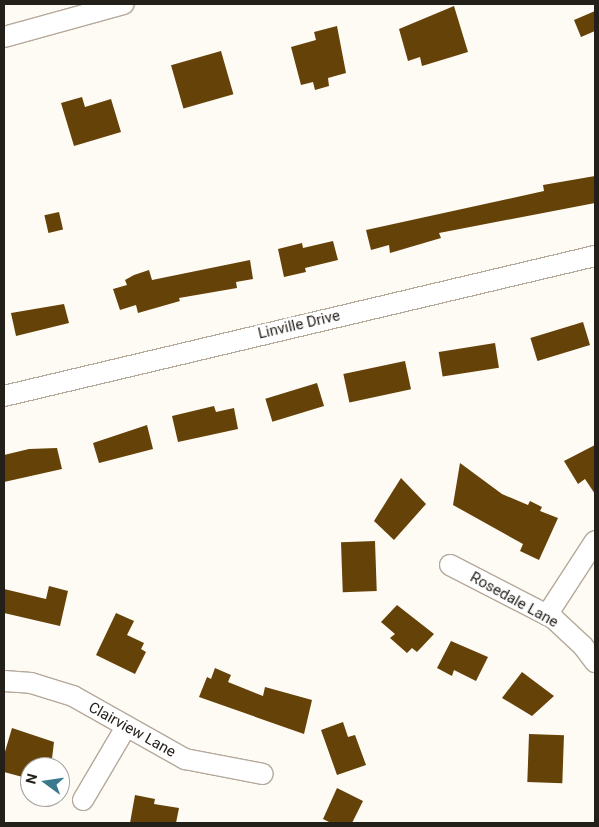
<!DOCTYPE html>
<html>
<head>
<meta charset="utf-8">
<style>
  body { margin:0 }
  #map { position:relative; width:599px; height:827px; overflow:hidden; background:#fefaf4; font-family:Roboto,sans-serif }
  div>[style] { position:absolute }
  .building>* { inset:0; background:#654208; transform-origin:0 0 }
  .roads { filter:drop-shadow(1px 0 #b5a99b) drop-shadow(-1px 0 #b5a99b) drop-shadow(0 1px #b5a99b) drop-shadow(0 -1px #b5a99b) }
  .minor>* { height:20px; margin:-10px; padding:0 10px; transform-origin:10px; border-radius:10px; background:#fff }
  span { translate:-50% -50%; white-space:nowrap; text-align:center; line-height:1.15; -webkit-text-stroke:5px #fff; paint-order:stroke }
  .street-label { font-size:15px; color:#231f19 }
  .frame { position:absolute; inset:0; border:5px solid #231f19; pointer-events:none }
  .north { position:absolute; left:20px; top:757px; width:50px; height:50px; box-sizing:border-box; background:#fff; border:1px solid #a7a5a3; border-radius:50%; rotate:284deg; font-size:14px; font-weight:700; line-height:20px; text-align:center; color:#231f19 }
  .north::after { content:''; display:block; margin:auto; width:18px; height:22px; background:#3b798f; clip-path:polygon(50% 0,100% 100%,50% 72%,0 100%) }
</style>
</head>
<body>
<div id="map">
  <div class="building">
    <i style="clip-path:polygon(454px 6px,468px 52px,422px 66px,420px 57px,408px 61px,399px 29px)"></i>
    <i style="clip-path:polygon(595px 11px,595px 31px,581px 37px,574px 20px)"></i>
    <i style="clip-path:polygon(337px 26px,346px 73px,328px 78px,329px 86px,315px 90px,313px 82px,301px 85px,291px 47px,316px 40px,314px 32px)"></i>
    <i style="left:221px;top:51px;width:45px;height:52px;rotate:74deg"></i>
    <i style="clip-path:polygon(82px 97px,85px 107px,111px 99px,121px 132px,74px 146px,61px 103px)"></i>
    <i style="clip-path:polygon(595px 176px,595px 203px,439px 233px,441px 238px,390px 253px,389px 245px,371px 250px,366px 230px,544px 191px,543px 185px)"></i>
    <i style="left:59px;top:212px;width:18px;height:15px;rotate:77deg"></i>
    <i style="clip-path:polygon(333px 241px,338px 260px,305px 268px,306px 272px,284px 277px,278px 249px,302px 243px,303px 248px)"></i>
    <i style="clip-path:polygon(250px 260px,253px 279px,236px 282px,237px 288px,179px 298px,180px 301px,138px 313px,136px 305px,120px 310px,113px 289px,127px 285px,125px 280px,134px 275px,149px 270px,152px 280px)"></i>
    <i style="clip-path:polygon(64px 304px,69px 323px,16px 336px,11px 313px)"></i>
    <i style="left:583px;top:322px;width:24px;height:55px;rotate:73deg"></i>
    <i style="left:495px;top:343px;width:25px;height:57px;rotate:81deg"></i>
    <i style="left:405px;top:361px;width:29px;height:63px;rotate:78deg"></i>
    <i style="left:317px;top:383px;width:24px;height:54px;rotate:73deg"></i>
    <i style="clip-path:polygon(214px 406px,216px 412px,234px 408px,238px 429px,178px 442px,172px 416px)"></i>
    <i style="clip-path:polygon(147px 425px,153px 449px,99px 463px,93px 443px)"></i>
    <i style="clip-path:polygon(595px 445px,595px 494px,585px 479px,578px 484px,564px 461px)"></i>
    <i style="clip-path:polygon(57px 448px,62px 469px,4px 482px,4px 455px,29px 449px)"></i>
    <i style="clip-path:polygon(460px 463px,502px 494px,528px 505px,530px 501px,542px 507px,540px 511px,558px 518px,539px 560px,520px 551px,523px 544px,453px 505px)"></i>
    <i style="clip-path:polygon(401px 478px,426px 504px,394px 540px,374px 521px)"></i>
    <i style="left:375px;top:541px;width:50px;height:34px;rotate:88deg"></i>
    <i style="clip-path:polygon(49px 586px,68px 591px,60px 626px,4px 613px,4px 589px,46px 599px)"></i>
    <i style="clip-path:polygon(397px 605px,434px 634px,417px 652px,412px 648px,407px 653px,390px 638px,395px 634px,381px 622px)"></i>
    <i style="clip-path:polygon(116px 613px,134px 621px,127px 635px,144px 643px,141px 649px,146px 652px,135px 674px,96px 655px)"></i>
    <i style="clip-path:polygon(451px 641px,488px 657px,476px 681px,454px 670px,452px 676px,437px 668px)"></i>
    <i style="clip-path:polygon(215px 668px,231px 675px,228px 682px,263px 696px,265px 687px,312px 700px,304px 734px,199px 697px,207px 677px,211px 679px)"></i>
    <i style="clip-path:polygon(522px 672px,554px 696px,532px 716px,502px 698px)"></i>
    <i style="clip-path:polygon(343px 722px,348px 737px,355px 735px,366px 765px,337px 775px,321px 730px)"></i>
    <i style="clip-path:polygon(12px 728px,54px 742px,51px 767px,30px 767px,30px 779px,4px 772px,4px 755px)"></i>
    <i style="left:529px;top:734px;width:35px;height:48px;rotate:2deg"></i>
    <i style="clip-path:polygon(337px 788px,363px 801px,352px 823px,331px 823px,323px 819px)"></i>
    <i style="clip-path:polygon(135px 795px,155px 799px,154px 804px,179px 808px,176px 823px,130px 823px)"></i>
  </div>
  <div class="roads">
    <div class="minor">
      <i style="left:4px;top:37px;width:124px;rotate:-15.4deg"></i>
      <i style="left:4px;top:396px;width:607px;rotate:-13.33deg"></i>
      <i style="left:450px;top:565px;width:116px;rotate:27.2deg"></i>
      <i style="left:553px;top:618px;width:41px;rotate:43deg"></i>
      <i style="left:583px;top:646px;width:20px;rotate:53deg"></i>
      <i style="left:547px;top:615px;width:88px;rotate:-57deg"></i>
      <i style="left:4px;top:681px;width:27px;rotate:4deg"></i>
      <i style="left:31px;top:683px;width:44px;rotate:17.2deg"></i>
      <i style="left:73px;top:696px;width:129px;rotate:29.4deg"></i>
      <i style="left:185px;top:759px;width:79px;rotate:10.9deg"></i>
      <i style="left:83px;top:800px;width:85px;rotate:-59.5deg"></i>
    </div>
  </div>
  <div class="street-label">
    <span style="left:299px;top:325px;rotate:-13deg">Linville Drive</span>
    <span style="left:514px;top:600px;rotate:29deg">Rosedale Lane</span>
    <span style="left:132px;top:730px;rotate:29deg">Clairview Lane</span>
  </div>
  <div class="frame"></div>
  <div class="north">N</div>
</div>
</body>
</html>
